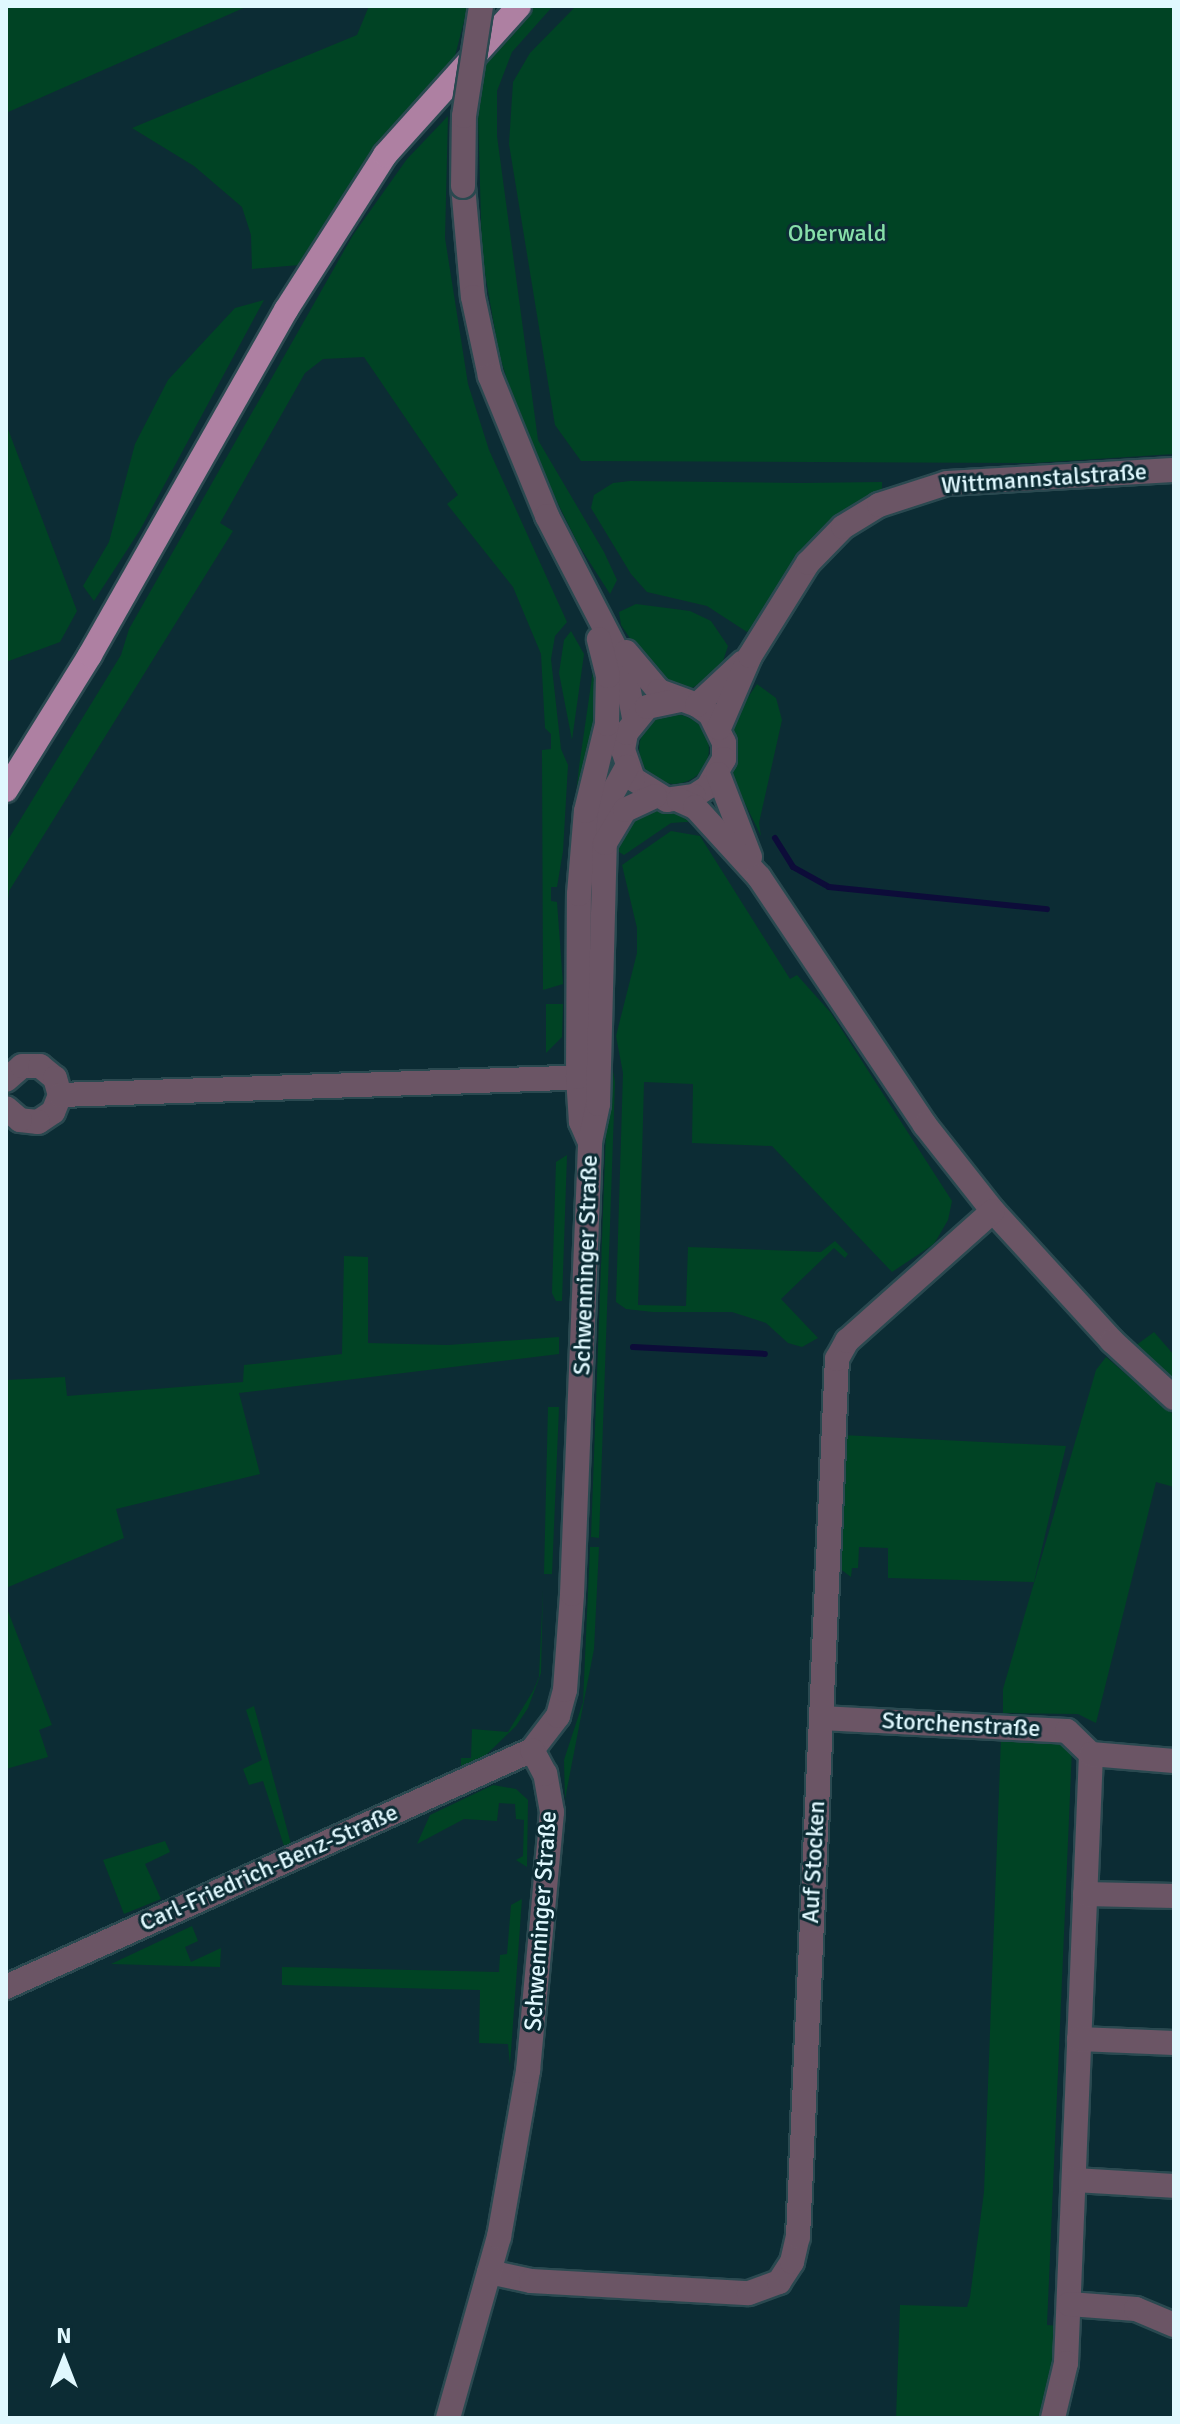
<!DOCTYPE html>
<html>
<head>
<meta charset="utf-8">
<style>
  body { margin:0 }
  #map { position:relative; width:1180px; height:2424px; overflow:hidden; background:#0c2c34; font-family:Signika,sans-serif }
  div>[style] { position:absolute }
  .green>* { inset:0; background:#004324 }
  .round { border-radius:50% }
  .stream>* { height:6px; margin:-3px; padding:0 3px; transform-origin:3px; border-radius:3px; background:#0d0c39 }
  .roads { filter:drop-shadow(2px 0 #2a4950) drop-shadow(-2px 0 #2a4950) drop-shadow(0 2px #2a4950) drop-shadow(0 -2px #2a4950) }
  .minor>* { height:24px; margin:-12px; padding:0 12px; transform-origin:12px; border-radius:12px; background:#6b5565 }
  .major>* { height:24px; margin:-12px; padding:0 12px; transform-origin:12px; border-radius:12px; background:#ae80a2 }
  .bridges { filter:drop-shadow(2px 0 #2a4950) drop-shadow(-2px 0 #2a4950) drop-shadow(0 2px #2a4950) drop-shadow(0 -2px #2a4950) }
  .minor-bridge>* { height:24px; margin:-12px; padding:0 12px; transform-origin:12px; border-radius:12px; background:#6b5565 }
  span { translate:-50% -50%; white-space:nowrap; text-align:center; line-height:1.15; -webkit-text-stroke:6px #0c2c34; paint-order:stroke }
  .park-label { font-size:24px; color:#87dfa9 }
  .street-label { font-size:24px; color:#e0f8fe }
  .frame { position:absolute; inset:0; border:8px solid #e0f8fe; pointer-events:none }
  .north { position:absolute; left:24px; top:2320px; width:80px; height:80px; -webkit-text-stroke:6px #0c2c34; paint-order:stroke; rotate:0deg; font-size:22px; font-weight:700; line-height:32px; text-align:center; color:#e0f8fe }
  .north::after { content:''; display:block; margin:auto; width:28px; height:36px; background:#e0f8fe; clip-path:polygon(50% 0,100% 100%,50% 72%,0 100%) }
</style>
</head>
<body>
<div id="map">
  <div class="green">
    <i style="clip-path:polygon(6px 6px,248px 6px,6px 113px)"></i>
    <i style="clip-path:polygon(369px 6px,468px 6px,455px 56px,411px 109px,300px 265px,252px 269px,251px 235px,242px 207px,194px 166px,132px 128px,357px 35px)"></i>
    <i style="clip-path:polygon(530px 6px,553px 6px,512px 52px,497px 91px,497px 136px,538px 440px,604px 552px,617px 580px,610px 594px,578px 544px,526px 439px,499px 354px,482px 256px,477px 79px,496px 42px)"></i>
    <i style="clip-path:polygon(576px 6px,1174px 6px,1174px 454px,1034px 463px,581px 461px,555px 425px,509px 144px,513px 82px,530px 53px)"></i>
    <i style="clip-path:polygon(448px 116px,445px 238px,468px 384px,489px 450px,567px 622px,555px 636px,551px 659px,561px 749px,568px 765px,563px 851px,557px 887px,551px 887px,551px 901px,557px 902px,563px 984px,543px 990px,542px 750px,551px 749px,551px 734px,545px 728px,541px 654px,513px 587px,447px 504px,458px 495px,364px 357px,323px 359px,305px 373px,220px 523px,233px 531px,9px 891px,6px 916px,6px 843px,121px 655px,129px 629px,353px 235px,407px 159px)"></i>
    <i style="clip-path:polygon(264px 300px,140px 530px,94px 601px,83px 586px,109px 542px,135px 444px,168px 380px,235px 308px)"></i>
    <i style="clip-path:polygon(6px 424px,77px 611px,60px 642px,6px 662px)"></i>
    <i style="clip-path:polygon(630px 481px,800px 483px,882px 482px,882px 491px,843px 511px,802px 556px,756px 628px,747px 632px,707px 606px,647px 592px,631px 574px,591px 508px,594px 495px,613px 483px)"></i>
    <i style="clip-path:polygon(636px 604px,690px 611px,711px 621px,728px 646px,719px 673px,690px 689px,676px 688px,654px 674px,621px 625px,619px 612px)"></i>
    <i style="clip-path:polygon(571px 631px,584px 654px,572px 740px,559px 673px,564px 640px)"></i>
    <i style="clip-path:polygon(595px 657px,599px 718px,580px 806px,575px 804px,579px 767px)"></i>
    <i style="clip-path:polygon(757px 684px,776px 698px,782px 720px,759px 823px,761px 836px,731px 775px,736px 754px,733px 719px)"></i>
    <i class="round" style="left:639px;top:714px;width:70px;height:70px"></i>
    <i style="clip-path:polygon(647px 809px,678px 810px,700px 821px,671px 823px,624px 855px,614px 849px,624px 826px)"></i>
    <i style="clip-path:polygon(671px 831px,700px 836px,790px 979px,797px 975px,831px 1013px,952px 1201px,948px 1220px,934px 1244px,892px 1272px,772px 1146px,692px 1143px,693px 1084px,644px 1082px,638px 1305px,686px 1306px,688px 1247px,821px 1252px,835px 1241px,848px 1254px,845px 1258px,834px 1248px,781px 1299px,818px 1338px,802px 1347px,788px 1343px,766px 1323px,732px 1312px,653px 1312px,626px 1309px,616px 1302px,623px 1073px,616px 1036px,637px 953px,637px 928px,622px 865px)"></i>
    <i style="clip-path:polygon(546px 1004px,563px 1004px,562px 1037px,546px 1053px)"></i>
    <i style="clip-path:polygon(609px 1049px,615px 1082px,599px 1538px,591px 1537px)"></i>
    <i style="clip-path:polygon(567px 1155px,562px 1301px,556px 1301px,552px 1293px,556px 1162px)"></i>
    <i style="clip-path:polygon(344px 1256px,368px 1257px,368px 1343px,448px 1345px,559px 1337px,559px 1354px,239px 1393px,260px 1474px,116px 1509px,124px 1538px,6px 1588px,6px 1380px,65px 1377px,67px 1396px,243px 1382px,244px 1365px,342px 1354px)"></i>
    <i style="clip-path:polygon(1154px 1332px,1174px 1355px,1174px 1383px,1135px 1346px)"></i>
    <i style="clip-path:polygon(1106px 1357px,1174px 1415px,1174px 1487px,1156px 1482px,1096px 1723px,1078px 1714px,1003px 1713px,1003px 1689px,1073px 1449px,1096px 1370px)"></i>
    <i style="clip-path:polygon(548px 1407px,559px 1407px,552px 1574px,544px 1574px)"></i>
    <i style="clip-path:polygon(842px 1435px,1066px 1446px,1034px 1582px,888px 1578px,888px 1548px,859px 1547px,858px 1568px,852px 1568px,851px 1577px,843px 1571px,836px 1566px)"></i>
    <i style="clip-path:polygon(590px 1547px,599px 1547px,594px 1649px,565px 1799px,564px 1760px,583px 1702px)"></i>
    <i style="clip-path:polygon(543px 1589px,541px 1673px,528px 1708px,516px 1726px,485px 1756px,461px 1767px,461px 1758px,471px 1758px,472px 1729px,508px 1732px,533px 1691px,539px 1677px)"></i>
    <i style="clip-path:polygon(6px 1606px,52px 1725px,39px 1730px,48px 1757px,6px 1769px)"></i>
    <i style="clip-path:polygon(254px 1706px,291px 1844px,284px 1846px,263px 1781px,249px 1785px,243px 1769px,262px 1760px,246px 1710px)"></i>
    <i style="clip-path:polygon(1001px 1737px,1062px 1739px,1072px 1749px,1047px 2325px,1059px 2326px,1058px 2381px,1041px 2418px,896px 2418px,900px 2305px,967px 2307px,970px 2297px,984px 2192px)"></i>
    <i style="clip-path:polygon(493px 1785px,516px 1789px,528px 1800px,527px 1867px,516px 1860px,523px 1856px,524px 1820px,516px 1819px,515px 1804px,499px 1803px,497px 1821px,464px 1819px,417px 1844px,430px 1815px)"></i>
    <i style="clip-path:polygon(165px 1841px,170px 1852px,145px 1864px,161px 1899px,124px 1914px,103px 1860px)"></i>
    <i style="clip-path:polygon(522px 1899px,510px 2065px,508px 2044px,479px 2043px,480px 1990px,282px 1985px,282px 1967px,499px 1972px,500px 1955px,507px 1954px,511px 1905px)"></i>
    <i style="clip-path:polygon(192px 1926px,198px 1941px,185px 1947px,191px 1962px,221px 1948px,220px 1967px,111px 1964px)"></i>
  </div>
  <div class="stream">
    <i style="left:775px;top:838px;width:34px;rotate:58deg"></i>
    <i style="left:793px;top:867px;width:41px;rotate:29.1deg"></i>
    <i style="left:829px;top:887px;width:219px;rotate:5.8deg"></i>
    <i style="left:633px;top:1347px;width:132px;rotate:3deg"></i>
  </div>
  <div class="roads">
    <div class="minor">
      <i style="left:463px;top:186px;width:111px;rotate:84.9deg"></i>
      <i style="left:473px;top:297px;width:81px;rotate:77.9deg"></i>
      <i style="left:490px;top:376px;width:151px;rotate:67.8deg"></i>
      <i style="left:547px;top:516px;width:168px;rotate:62.7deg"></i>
      <i style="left:624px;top:665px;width:54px;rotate:79.3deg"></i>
      <i style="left:626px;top:652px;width:51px;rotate:49.8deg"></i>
      <i style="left:659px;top:691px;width:40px;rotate:20.2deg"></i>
      <i style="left:697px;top:705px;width:16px;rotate:35deg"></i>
      <i style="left:710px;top:714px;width:32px;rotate:64deg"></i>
      <i style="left:724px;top:743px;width:16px;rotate:90deg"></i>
      <i style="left:724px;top:759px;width:32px;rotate:120deg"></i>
      <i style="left:708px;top:787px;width:17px;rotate:147deg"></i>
      <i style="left:694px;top:796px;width:27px;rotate:172deg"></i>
      <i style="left:667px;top:800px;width:40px;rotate:-148deg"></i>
      <i style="left:633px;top:779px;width:31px;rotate:-109deg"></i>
      <i style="left:623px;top:750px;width:17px;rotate:-80deg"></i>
      <i style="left:626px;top:733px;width:33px;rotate:-51deg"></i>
      <i style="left:647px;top:707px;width:34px;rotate:-12deg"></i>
      <i style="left:697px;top:705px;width:62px;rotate:-43deg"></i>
      <i style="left:719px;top:728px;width:78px;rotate:-66.7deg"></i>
      <i style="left:750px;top:656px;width:110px;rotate:-58.1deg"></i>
      <i style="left:808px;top:563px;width:50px;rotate:-45.8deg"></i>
      <i style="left:843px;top:527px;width:42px;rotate:-31.4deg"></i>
      <i style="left:879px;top:505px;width:71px;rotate:-17.9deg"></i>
      <i style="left:947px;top:483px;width:227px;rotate:-3.3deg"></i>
      <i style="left:718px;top:774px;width:89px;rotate:68.9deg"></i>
      <i style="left:679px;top:800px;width:17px;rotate:24deg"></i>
      <i style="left:695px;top:807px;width:95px;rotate:47.6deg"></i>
      <i style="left:759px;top:877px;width:298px;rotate:56.2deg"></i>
      <i style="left:925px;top:1125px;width:110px;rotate:51.7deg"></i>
      <i style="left:993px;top:1211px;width:176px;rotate:47.5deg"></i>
      <i style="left:1112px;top:1341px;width:84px;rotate:42.6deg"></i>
      <i style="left:593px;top:828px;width:70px;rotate:-60.9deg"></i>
      <i style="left:6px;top:1080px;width:21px;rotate:-41deg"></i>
      <i style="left:22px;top:1066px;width:18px"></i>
      <i style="left:40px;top:1066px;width:19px;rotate:39deg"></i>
      <i style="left:55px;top:1078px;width:18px;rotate:74deg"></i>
      <i style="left:60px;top:1095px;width:18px;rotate:112deg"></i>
      <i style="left:53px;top:1112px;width:18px;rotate:146deg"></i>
      <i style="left:38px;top:1122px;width:18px;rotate:-174deg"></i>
      <i style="left:20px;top:1120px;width:18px;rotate:-139deg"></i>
      <i style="left:60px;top:1095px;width:533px;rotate:-1.93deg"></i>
      <i style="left:589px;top:1140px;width:20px;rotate:-114deg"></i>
      <i style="left:581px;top:1122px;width:45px;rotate:-93.8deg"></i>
      <i style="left:578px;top:1077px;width:183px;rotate:-89.7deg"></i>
      <i style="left:579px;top:894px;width:83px;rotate:-85.2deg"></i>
      <i style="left:586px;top:811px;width:89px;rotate:-76.4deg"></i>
      <i style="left:607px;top:724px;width:48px;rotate:-88.8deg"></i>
      <i style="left:608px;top:676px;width:38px;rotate:-104deg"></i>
      <i style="left:821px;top:1718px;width:246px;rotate:3deg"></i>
      <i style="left:1067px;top:1731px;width:33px;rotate:44deg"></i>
      <i style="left:1091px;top:1754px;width:610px;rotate:92.35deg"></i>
      <i style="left:1066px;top:2363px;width:57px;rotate:103.3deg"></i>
      <i style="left:1091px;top:1754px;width:83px;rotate:4.8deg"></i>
      <i style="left:1085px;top:1894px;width:89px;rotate:1.3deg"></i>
      <i style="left:6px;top:1987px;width:577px;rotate:-24.25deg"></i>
      <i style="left:532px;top:1750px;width:43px;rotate:-52.6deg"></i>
      <i style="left:558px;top:1716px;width:27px;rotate:-75deg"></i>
      <i style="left:565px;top:1690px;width:96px;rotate:-85.8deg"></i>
      <i style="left:572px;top:1594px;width:452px;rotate:-87.7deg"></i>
      <i style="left:590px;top:1142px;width:39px;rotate:-78deg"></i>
      <i style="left:598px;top:1104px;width:261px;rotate:-88.5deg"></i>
      <i style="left:605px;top:843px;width:39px;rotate:-59deg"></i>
      <i style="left:625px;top:810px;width:33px;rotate:-25deg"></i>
      <i style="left:1079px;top:2039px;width:95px;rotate:2.4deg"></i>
      <i style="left:1074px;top:2180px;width:100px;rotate:3.4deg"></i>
      <i style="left:489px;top:2272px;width:43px;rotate:12.1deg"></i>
      <i style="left:531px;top:2281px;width:218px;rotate:3.2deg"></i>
      <i style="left:749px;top:2293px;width:32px;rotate:-20deg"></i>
      <i style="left:779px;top:2282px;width:24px;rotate:-57deg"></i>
      <i style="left:792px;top:2262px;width:26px;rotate:-77deg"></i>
      <i style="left:798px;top:2237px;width:879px;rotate:-87.46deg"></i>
      <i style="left:837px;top:1359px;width:21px;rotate:-61deg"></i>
      <i style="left:847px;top:1341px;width:195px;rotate:-41.7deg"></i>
      <i style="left:1069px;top:2304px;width:67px;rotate:4.3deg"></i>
      <i style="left:1136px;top:2309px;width:41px;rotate:22.8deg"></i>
      <i style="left:448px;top:2418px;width:188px;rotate:-74.3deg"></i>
      <i style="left:499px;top:2237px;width:169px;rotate:-80.1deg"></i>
      <i style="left:528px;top:2071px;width:260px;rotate:-84.7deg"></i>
      <i style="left:552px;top:1812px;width:39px;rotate:-100deg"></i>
      <i style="left:545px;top:1774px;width:27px;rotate:-118deg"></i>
    </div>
    <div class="major">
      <i style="left:6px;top:790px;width:159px;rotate:-58.1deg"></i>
      <i style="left:90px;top:655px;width:397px;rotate:-60.4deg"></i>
      <i style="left:286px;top:310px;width:184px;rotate:-57.4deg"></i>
      <i style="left:385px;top:155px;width:200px;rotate:-48deg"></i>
    </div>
  </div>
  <div class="bridges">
    <div class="minor-bridge">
      <i style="left:463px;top:186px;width:70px;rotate:-89.2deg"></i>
      <i style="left:464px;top:116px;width:111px;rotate:-81.2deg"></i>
    </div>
  </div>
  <div class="park-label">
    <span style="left:837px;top:234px">Oberwald</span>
  </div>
  <div class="street-label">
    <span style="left:1044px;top:479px;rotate:-4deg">Wittmannstalstraße</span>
    <span style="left:586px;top:1265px;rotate:-88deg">Schwenninger Straße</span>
    <span style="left:961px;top:1725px;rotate:3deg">Storchenstraße</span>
    <span style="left:814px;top:1862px;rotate:-87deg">Auf Stocken</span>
    <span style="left:269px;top:1868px;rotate:-24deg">Carl-Friedrich-Benz-Straße</span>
    <span style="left:541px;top:1921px;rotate:-86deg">Schwenninger Straße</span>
  </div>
  <div class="frame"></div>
  <div class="north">N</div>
</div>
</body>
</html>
